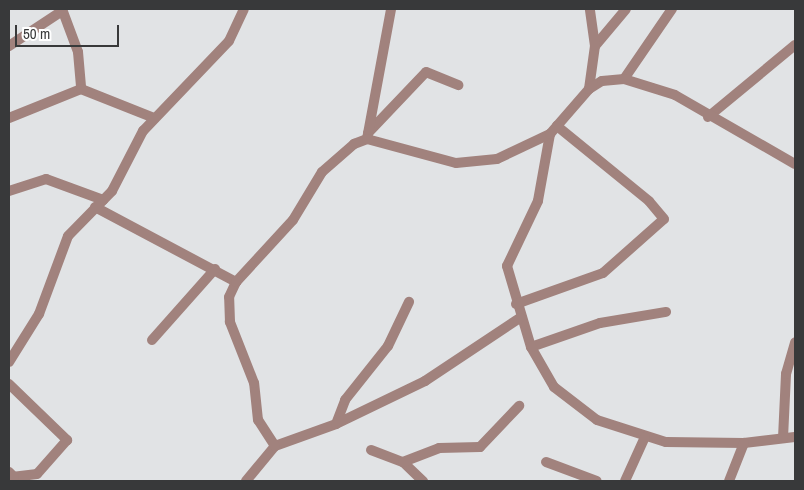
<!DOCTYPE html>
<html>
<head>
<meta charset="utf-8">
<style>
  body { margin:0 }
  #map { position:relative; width:804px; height:490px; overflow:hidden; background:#e1e3e5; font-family:"Archivo Narrow",sans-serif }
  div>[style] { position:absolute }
  .street>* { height:10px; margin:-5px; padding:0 5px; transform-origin:5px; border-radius:5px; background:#a1827d }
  span { translate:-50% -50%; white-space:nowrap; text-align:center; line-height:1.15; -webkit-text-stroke:4px #fff; paint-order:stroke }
  .frame { position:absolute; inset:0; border:10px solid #38393a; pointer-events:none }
  .scale { position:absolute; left:15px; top:25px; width:104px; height:22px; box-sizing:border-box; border:2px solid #38393a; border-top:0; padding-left:6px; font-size:15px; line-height:18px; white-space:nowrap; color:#38393a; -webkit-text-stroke:4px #fff; paint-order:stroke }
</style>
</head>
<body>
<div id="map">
  <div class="street">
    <i style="left:62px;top:9px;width:46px;rotate:69.6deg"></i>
    <i style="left:78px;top:52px;width:37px;rotate:85deg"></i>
    <i style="left:9px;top:46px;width:64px;rotate:-33.4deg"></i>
    <i style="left:595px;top:46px;width:48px;rotate:-50deg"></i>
    <i style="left:624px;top:79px;width:85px;rotate:-55.6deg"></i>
    <i style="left:589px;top:89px;width:43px;rotate:-82.1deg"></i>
    <i style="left:595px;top:46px;width:37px;rotate:-98deg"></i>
    <i style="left:708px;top:117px;width:113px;rotate:-39.6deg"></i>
    <i style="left:9px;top:118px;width:78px;rotate:-21.9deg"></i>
    <i style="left:81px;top:89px;width:79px;rotate:21.7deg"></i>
    <i style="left:368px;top:133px;width:84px;rotate:-46.4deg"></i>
    <i style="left:426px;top:72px;width:35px;rotate:22deg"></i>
    <i style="left:550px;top:134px;width:68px;rotate:100.2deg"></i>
    <i style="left:538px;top:201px;width:72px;rotate:115.5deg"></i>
    <i style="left:507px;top:266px;width:84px;rotate:73.5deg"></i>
    <i style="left:531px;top:347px;width:46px;rotate:60.1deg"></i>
    <i style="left:554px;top:387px;width:54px;rotate:37.5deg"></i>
    <i style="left:597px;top:420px;width:72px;rotate:17.7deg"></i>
    <i style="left:666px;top:442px;width:78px;rotate:0.7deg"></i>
    <i style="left:744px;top:443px;width:51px;rotate:-6.7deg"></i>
    <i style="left:367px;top:139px;width:132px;rotate:-79.5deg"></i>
    <i style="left:9px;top:191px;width:39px;rotate:-18deg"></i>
    <i style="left:46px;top:179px;width:61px;rotate:20.2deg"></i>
    <i style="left:95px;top:207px;width:160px;rotate:28deg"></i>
    <i style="left:516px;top:304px;width:92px;rotate:-19.6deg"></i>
    <i style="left:603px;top:273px;width:81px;rotate:-41.5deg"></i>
    <i style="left:664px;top:219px;width:23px;rotate:-130deg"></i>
    <i style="left:649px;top:201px;width:119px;rotate:-140.8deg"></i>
    <i style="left:152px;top:340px;width:95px;rotate:-48.4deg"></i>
    <i style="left:531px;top:347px;width:73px;rotate:-19.2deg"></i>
    <i style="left:600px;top:323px;width:67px;rotate:-9.5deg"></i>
    <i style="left:9px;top:362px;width:57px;rotate:-58deg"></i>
    <i style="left:39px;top:314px;width:83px;rotate:-69.6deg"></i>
    <i style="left:68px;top:236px;width:63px;rotate:-45.6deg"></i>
    <i style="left:112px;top:191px;width:68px;rotate:-62.7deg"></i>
    <i style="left:143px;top:131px;width:124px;rotate:-46.3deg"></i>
    <i style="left:229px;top:41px;width:35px;rotate:-65deg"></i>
    <i style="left:9px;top:384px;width:81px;rotate:44deg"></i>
    <i style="left:67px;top:440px;width:45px;rotate:131.4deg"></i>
    <i style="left:37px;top:474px;width:23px;rotate:173deg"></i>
    <i style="left:14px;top:477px;width:7px;rotate:-135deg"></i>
    <i style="left:336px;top:424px;width:26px;rotate:-69deg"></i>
    <i style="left:345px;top:400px;width:69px;rotate:-51.5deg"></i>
    <i style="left:388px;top:346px;width:49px;rotate:-64.5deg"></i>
    <i style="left:783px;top:438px;width:64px;rotate:-87.3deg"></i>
    <i style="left:786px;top:374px;width:33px;rotate:-74deg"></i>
    <i style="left:275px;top:446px;width:65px;rotate:-19.8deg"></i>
    <i style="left:336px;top:424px;width:99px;rotate:-25.8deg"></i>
    <i style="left:425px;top:381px;width:114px;rotate:-33.6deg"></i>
    <i style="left:371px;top:450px;width:34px;rotate:21deg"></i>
    <i style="left:403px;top:462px;width:28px;rotate:44deg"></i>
    <i style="left:403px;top:462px;width:39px;rotate:-21deg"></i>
    <i style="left:439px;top:448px;width:41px;rotate:-1.4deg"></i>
    <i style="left:480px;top:447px;width:57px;rotate:-46.4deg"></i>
    <i style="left:546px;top:462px;width:54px;rotate:20.4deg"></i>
    <i style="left:246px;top:481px;width:45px;rotate:-50.4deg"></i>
    <i style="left:275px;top:446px;width:31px;rotate:-123deg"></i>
    <i style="left:258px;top:420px;width:37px;rotate:-96deg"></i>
    <i style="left:254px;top:383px;width:66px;rotate:-111.5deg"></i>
    <i style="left:230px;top:322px;width:25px;rotate:-92deg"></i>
    <i style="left:229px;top:297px;width:17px;rotate:-65deg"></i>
    <i style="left:236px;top:282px;width:84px;rotate:-47.4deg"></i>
    <i style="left:293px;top:220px;width:56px;rotate:-58.9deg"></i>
    <i style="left:322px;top:172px;width:43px;rotate:-41.2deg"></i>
    <i style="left:354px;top:144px;width:14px;rotate:-21deg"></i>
    <i style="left:367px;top:139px;width:92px;rotate:15.1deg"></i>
    <i style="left:456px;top:163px;width:41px;rotate:-5.6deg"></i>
    <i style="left:497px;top:159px;width:59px;rotate:-25.3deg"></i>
    <i style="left:550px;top:134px;width:60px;rotate:-49.1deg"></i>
    <i style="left:589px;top:89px;width:15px;rotate:-32deg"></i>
    <i style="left:602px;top:81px;width:22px;rotate:-5deg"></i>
    <i style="left:624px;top:79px;width:53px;rotate:17.4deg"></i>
    <i style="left:675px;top:95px;width:138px;rotate:29.9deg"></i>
    <i style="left:625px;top:481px;width:48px;rotate:-65.6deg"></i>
    <i style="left:729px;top:481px;width:41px;rotate:-68.5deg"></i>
  </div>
  <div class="frame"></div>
  <div class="scale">50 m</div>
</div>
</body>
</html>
